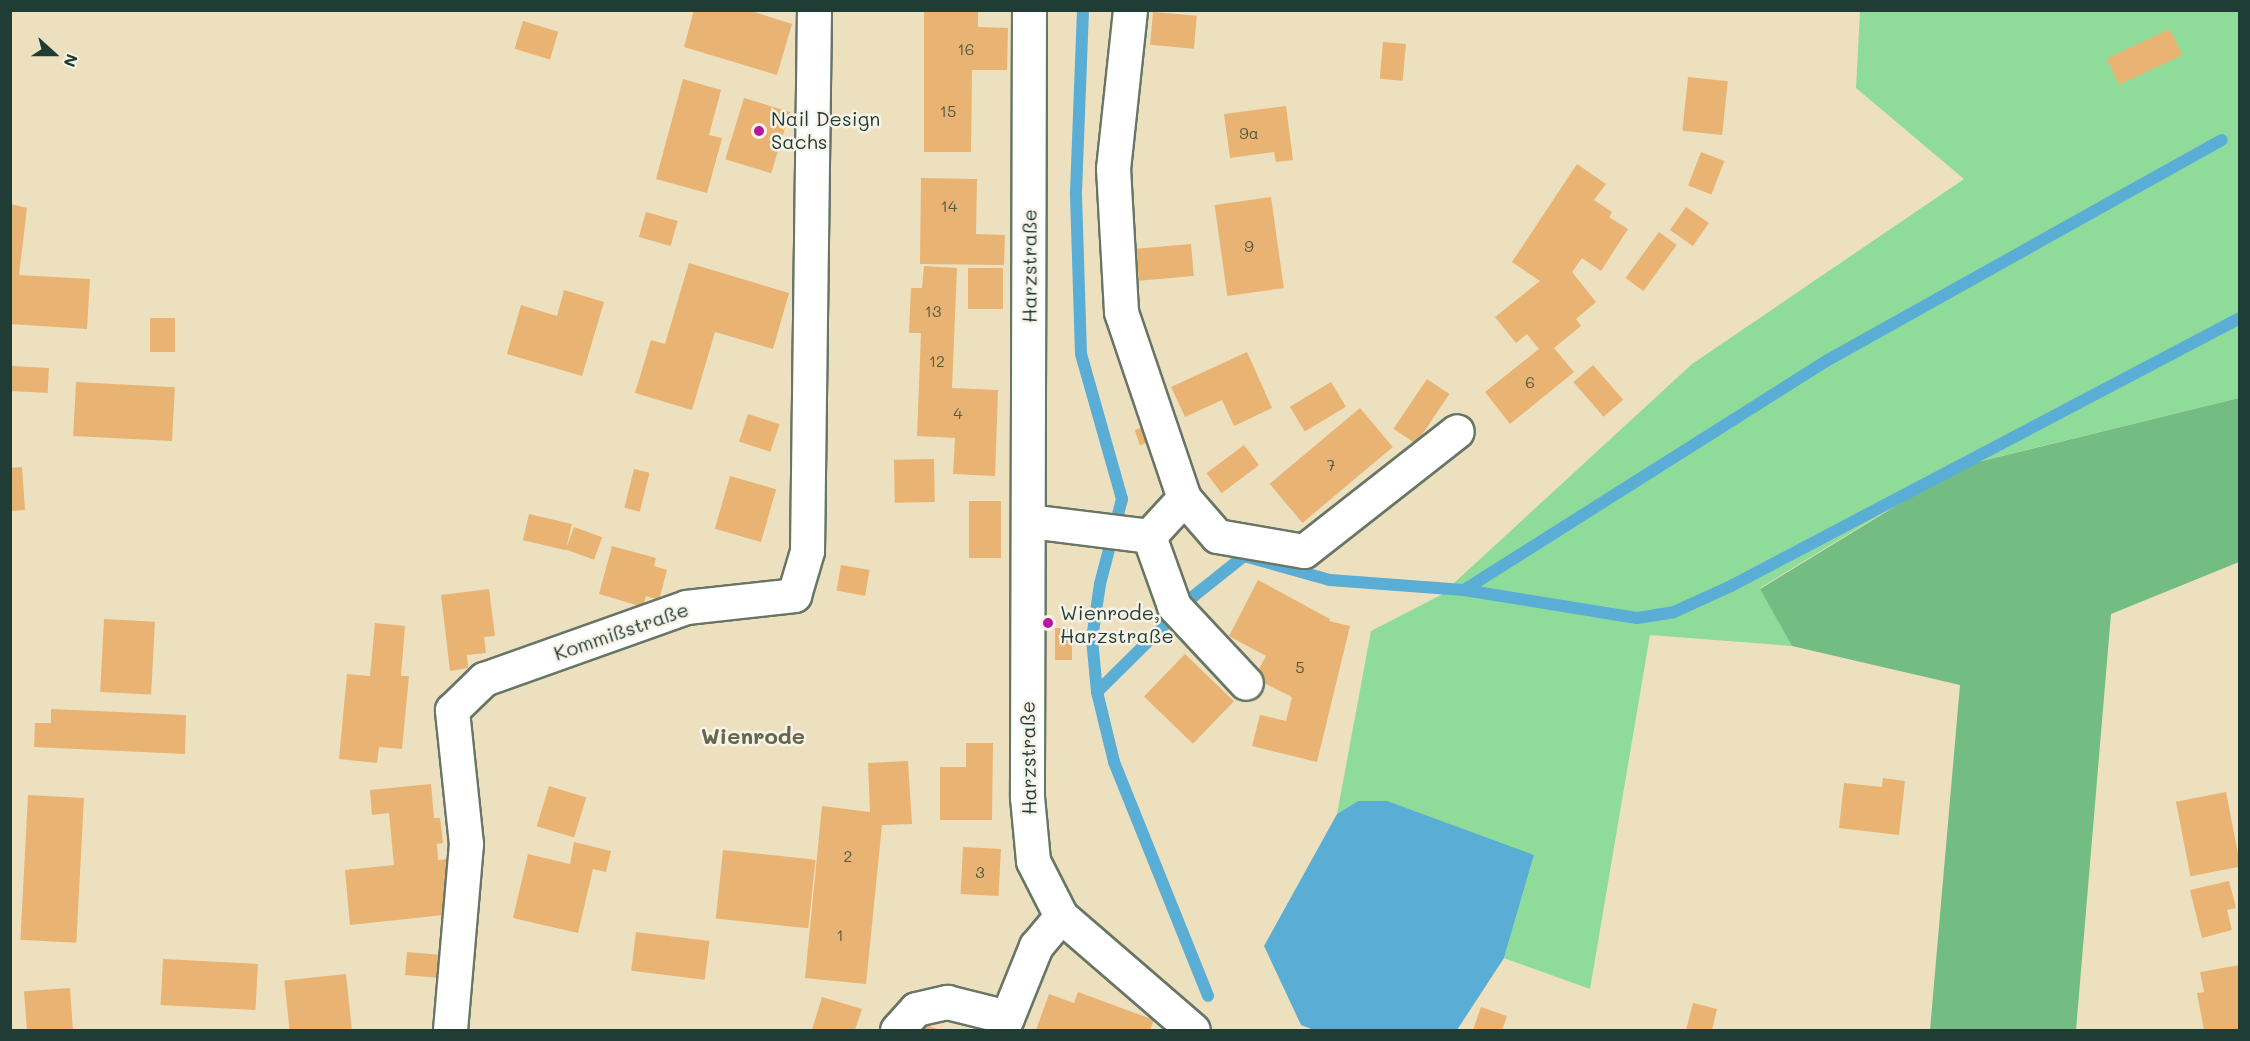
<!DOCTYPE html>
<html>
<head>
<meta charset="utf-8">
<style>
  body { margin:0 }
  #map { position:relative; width:2250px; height:1041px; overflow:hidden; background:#ede0bf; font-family:Mali,sans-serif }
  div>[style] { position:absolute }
  .green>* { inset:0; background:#8fdc9a }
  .forest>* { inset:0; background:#73bc82 }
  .water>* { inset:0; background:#5aadd5 }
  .stream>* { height:12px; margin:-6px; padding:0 6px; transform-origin:6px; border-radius:6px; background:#5aadd5 }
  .building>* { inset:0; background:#e8b373; transform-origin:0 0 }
  .roads { filter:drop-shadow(2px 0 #677665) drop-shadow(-2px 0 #677665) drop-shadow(0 2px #677665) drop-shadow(0 -2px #677665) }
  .minor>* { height:33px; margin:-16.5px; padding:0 16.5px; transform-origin:16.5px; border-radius:16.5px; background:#fff }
  .major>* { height:33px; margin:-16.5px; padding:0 16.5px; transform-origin:16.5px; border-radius:16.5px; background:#fff }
  .dots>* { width:16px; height:16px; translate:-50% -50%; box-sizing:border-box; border:3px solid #f7f3e8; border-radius:50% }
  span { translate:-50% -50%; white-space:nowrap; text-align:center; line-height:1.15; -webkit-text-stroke:5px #f7f3e8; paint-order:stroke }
  .number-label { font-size:16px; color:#515a44 }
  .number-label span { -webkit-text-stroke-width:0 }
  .poi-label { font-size:20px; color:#1f3d34 }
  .left { translate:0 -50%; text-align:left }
  .street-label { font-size:20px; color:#1f3d34 }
  .quarter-label { font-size:22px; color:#65664a; font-weight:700 }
  .frame { position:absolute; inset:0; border:12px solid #1f3d34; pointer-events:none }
  .north { position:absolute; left:24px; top:24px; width:60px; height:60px; -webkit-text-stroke:4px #f7f3e8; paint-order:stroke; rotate:111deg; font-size:16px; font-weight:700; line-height:24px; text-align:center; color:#1f3d34 }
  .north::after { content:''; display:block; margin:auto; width:21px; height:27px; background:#1f3d34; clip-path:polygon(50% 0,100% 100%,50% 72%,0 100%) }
</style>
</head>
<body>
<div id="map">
  <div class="green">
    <i style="clip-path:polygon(1860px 11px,2239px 11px,2239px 398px,1960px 466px,1760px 588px,1792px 646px,1650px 635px,1590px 989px,1504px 958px,1534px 855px,1358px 801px,1337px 814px,1371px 631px,1441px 595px,1692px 364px,1964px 179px,1856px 88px)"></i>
  </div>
  <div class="forest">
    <i style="clip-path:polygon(2239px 398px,2239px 562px,2111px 614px,2076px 1030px,1930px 1030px,1960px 685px,1792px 646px,1760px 589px,1961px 466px)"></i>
  </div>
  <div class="water">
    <i style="clip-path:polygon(1358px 801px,1387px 801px,1534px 855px,1504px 958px,1457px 1030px,1314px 1030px,1301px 1025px,1264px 946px,1337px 814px)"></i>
  </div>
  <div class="stream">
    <i style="left:1083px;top:10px;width:185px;rotate:92.2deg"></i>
    <i style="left:1076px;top:195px;width:159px;rotate:88.2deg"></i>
    <i style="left:1081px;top:354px;width:151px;rotate:74.2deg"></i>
    <i style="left:1122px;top:499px;width:88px;rotate:104.5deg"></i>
    <i style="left:1100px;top:584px;width:56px;rotate:98.3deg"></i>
    <i style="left:1092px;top:639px;width:53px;rotate:84.6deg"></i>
    <i style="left:1097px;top:692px;width:72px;rotate:76.3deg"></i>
    <i style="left:1114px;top:762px;width:252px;rotate:68.1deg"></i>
    <i style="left:1464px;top:590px;width:431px;rotate:-32.3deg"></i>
    <i style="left:1828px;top:360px;width:451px;rotate:-29.2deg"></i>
    <i style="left:1097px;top:692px;width:138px;rotate:-44.7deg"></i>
    <i style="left:1195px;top:595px;width:63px;rotate:-38.5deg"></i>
    <i style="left:1244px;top:556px;width:89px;rotate:15.6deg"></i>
    <i style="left:1330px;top:580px;width:134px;rotate:4.3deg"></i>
    <i style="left:1464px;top:590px;width:175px;rotate:9.2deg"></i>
    <i style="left:1637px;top:618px;width:37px;rotate:-9deg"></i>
    <i style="left:1674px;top:612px;width:63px;rotate:-24.5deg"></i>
    <i style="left:1731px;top:586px;width:575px;rotate:-27.77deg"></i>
  </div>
  <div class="building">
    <i style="clip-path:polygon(694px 10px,748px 10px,792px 24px,777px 75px,684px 47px)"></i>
    <i style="clip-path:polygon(924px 10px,978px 10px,978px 27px,1008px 28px,1007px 70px,972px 70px,971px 152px,924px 152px)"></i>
    <i style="left:1153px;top:12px;width:44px;height:33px;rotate:5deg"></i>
    <i style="left:523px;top:21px;width:37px;height:29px;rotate:17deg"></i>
    <i style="left:2170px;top:29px;width:29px;height:70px;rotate:65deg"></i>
    <i style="left:1383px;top:42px;width:23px;height:37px;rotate:5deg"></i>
    <i style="left:1688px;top:77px;width:40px;height:54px;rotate:6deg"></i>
    <i style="clip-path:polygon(683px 79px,721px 90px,709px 135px,722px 138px,707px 193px,656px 179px)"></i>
    <i style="left:744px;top:98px;width:48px;height:64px;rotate:17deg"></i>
    <i style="clip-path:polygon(1286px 106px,1293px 160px,1276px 162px,1274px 152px,1230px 158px,1224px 114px)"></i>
    <i style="left:1701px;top:152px;width:25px;height:36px;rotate:21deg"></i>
    <i style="clip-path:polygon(1577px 164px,1606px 184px,1594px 200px,1612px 212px,1609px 217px,1628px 229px,1601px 271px,1582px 258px,1572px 272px,1596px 302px,1576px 319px,1581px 326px,1554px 348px,1574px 372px,1510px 424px,1485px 392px,1539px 349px,1527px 334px,1516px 343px,1495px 317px,1540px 281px,1512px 262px)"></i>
    <i style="clip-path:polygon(921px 178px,977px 179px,976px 234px,1005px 235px,1004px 265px,920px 264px)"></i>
    <i style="left:1271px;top:197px;width:92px;height:57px;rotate:82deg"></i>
    <i style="clip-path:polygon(10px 204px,27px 208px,19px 275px,90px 279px,87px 329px,10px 324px)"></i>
    <i style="left:1686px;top:207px;width:28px;height:28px;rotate:35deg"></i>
    <i style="left:646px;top:212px;width:33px;height:26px;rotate:16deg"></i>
    <i style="left:1659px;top:232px;width:22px;height:57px;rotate:36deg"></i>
    <i style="left:1191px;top:244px;width:32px;height:55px;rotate:85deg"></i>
    <i style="clip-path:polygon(689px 263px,789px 293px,773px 349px,715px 332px,692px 410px,635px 393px,651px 340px,665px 344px)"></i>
    <i style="clip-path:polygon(924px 266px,957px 268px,952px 388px,998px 390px,995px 476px,953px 474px,955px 438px,917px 436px,921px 333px,909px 333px,911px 288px,922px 288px)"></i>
    <i style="left:968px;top:268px;width:35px;height:41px"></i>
    <i style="clip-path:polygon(564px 290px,604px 302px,582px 376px,507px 354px,521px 305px,557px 316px)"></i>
    <i style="left:150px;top:318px;width:25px;height:34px"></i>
    <i style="clip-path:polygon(1247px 352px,1272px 408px,1234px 426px,1222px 400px,1185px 417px,1171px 387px)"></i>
    <i style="left:1593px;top:365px;width:46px;height:26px;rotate:49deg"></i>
    <i style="left:12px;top:366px;width:37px;height:25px;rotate:3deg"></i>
    <i style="left:1427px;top:379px;width:27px;height:60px;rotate:34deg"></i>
    <i style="left:76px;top:382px;width:99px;height:54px;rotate:3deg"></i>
    <i style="left:1331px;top:382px;width:29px;height:48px;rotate:59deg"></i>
    <i style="left:1360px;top:408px;width:51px;height:118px;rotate:50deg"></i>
    <i style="left:748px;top:414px;width:33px;height:29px;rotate:18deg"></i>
    <i style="left:1150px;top:425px;width:16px;height:16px;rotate:72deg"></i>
    <i style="left:1244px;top:445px;width:25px;height:47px;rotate:53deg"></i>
    <i style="left:934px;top:459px;width:43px;height:40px;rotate:89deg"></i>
    <i style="clip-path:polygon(22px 467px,25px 510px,10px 511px,10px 468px)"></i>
    <i style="left:634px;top:469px;width:16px;height:40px;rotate:14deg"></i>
    <i style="left:730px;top:476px;width:48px;height:55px;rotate:16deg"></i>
    <i style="left:969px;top:501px;width:32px;height:57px"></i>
    <i style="left:529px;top:514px;width:44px;height:27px;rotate:13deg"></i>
    <i style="left:574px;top:527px;width:30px;height:24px;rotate:20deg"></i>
    <i style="clip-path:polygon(612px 546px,656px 558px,654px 566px,667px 570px,659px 600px,646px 596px,643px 607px,599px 594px)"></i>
    <i style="left:841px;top:565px;width:29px;height:26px;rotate:10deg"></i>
    <i style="clip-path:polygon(1258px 580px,1330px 619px,1329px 621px,1350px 626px,1317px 762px,1252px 746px,1260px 715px,1286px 721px,1292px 697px,1254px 678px,1266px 656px,1229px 636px)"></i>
    <i style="clip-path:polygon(489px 589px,495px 636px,484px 637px,486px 653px,467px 655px,468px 668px,450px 671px,441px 595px)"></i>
    <i style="left:104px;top:619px;width:51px;height:73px;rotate:3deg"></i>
    <i style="clip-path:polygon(375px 623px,405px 626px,401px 676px,409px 676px,402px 749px,379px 747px,377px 763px,339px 759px,347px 674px,370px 676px)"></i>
    <i style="left:1055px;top:628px;width:17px;height:32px"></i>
    <i style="left:1185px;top:654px;width:68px;height:59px;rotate:44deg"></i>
    <i style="clip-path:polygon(51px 709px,186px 715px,185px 754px,34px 747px,35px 723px,51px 723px)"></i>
    <i style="clip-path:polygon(966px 743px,993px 743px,992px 820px,940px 820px,940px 767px,966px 767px)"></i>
    <i style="clip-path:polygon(908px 761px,912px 824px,882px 825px,866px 984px,805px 978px,822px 806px,870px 812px,868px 763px)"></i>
    <i style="clip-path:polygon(1883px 778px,1905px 781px,1899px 835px,1839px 828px,1844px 783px,1882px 787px)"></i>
    <i style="clip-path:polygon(431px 784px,434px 818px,440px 818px,443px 843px,437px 844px,438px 860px,448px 859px,453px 914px,350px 925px,345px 870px,394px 865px,389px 813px,372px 815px,370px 790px)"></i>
    <i style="left:549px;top:786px;width:39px;height:42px;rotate:17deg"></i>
    <i style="left:2226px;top:792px;width:76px;height:51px;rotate:79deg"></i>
    <i style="left:28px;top:795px;width:56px;height:145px;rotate:3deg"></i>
    <i style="clip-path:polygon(574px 842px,611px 851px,606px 872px,593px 869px,578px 933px,513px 918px,528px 854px,570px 864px)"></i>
    <i style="left:963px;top:847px;width:38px;height:47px;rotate:3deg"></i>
    <i style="left:723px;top:850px;width:93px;height:69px;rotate:6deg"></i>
    <i style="clip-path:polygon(2229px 881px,2236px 908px,2227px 910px,2232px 930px,2202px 938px,2190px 890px)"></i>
    <i style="left:636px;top:932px;width:74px;height:39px;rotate:7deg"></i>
    <i style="left:407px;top:952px;width:38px;height:23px;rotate:5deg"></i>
    <i style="left:163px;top:959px;width:95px;height:46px;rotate:3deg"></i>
    <i style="clip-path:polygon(2240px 965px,2240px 1030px,2204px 1030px,2197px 993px,2204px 992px,2200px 972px)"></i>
    <i style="left:346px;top:974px;width:56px;height:62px;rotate:84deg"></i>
    <i style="left:70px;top:988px;width:42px;height:46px;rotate:86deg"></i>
    <i style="clip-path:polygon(1078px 992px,1154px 1020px,1150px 1030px,1036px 1030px,1049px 994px,1074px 1003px)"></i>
    <i style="clip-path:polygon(822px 997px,862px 1009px,855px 1030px,812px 1030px)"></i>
    <i style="clip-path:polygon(1693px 1003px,1717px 1009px,1712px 1030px,1686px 1030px)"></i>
    <i style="clip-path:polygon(1481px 1007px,1507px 1016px,1502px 1030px,1473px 1030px)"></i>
    <i style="clip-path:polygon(924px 1024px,939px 1030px,922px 1030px)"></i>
  </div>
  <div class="roads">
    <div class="minor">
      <i style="left:1130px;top:10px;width:159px;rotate:96.1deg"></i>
      <i style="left:1113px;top:168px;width:144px;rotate:86.8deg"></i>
      <i style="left:1121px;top:312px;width:196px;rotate:71.3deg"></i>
      <i style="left:1184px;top:498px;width:50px;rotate:49deg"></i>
      <i style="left:1217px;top:536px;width:88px;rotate:9.8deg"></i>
      <i style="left:1304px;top:551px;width:194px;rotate:-38.1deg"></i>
      <i style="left:1029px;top:521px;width:121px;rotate:7.1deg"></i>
      <i style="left:1149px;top:536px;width:52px;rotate:-47.4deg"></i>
      <i style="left:1149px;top:536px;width:74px;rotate:70.3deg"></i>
      <i style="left:1174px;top:606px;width:105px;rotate:46.9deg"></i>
      <i style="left:450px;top:1030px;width:187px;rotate:-85.1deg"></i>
      <i style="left:466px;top:844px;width:135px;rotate:-96deg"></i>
      <i style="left:452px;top:710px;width:45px;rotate:-44.1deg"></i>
      <i style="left:484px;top:679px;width:214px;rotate:-19.6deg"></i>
      <i style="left:686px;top:607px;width:109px;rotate:-6.3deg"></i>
      <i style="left:794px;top:595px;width:46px;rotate:-73.5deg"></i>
      <i style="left:807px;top:551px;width:541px;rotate:-89.26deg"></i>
      <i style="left:897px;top:1030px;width:28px;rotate:-48deg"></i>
      <i style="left:916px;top:1009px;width:32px;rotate:-13deg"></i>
      <i style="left:947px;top:1002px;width:62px;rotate:14deg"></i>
      <i style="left:1002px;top:1030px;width:91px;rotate:-68deg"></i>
      <i style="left:1036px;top:946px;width:39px;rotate:-50deg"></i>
    </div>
    <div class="major">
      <i style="left:1029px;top:10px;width:787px;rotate:90.15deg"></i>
      <i style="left:1027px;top:797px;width:64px;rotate:84.6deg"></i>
      <i style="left:1033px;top:861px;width:62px;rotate:63deg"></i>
      <i style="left:1061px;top:916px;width:174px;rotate:40.8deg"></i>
    </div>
  </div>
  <div class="dots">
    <i style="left:759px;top:131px;background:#b5179e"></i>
    <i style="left:1048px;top:623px;background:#b5179e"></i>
  </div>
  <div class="number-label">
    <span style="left:966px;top:49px">16</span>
    <span style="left:948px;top:111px">15</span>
    <span style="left:1249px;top:133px">9a</span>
    <span style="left:949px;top:206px">14</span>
    <span style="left:1249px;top:246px">9</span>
    <span style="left:933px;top:311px">13</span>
    <span style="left:937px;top:361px">12</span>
    <span style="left:1530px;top:382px">6</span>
    <span style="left:958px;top:413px">4</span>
    <span style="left:1331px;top:465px">7</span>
    <span style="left:1300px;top:667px">5</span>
    <span style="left:848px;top:856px">2</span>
    <span style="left:980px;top:872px">3</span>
    <span style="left:840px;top:935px">1</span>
  </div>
  <div class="poi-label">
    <span class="left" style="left:771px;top:130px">Nail Design<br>Sachs</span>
    <span class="left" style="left:1060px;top:624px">Wienrode,<br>Harzstraße</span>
  </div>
  <div class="street-label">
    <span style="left:1029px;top:266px;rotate:-90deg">Harzstraße</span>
    <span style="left:621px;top:631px;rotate:-19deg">Kommißstraße</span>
    <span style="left:1028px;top:758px;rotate:-91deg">Harzstraße</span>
  </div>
  <div class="quarter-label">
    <span style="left:753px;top:736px">Wienrode</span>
  </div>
  <div class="frame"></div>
  <div class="north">N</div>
</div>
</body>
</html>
